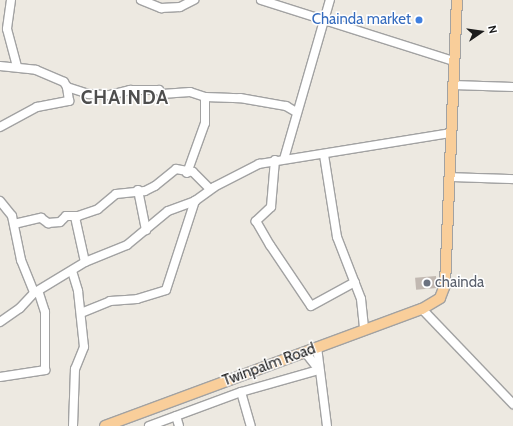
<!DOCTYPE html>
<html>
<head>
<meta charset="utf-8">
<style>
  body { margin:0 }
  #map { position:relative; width:513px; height:426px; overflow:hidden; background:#ede9e1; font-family:Cabin,sans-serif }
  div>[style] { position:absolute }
  .building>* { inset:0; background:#c1b8b1; transform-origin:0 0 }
  .roads { filter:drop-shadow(1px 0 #a2a2a2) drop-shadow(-1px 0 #a2a2a2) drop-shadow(0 1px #a2a2a2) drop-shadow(0 -1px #a2a2a2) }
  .minor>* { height:8px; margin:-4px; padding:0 4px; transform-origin:4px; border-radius:4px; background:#fff }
  .major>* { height:10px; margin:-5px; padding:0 5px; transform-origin:5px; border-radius:5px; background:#f9ce9a }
  .dots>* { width:11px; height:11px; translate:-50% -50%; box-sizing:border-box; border:2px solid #fff; border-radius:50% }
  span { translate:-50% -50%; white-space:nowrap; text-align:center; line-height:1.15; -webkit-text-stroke:3px #fff; paint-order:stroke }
  .shop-label { font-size:15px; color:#366cbe }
  .right { translate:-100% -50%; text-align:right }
  .worship-label { font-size:15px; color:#5b616d }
  .left { translate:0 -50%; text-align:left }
  .street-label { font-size:15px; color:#1b1b1b }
  .district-label { font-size:19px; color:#4e4e4e; font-weight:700; letter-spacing:1px }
  .north { position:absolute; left:461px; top:12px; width:40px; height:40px; -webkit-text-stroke:3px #fff; paint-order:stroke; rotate:77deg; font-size:11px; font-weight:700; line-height:16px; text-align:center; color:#1b1b1b }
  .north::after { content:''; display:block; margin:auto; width:14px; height:18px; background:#1b1b1b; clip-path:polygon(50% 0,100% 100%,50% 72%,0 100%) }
</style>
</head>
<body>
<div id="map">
  <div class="building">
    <i style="left:436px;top:276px;width:12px;height:21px;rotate:85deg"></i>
  </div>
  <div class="roads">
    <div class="minor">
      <i style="left:11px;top:0;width:29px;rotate:98deg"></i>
      <i style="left:7px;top:29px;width:38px;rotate:75deg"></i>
      <i style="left:141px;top:0;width:22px;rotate:22deg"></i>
      <i style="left:161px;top:8px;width:19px;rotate:-3deg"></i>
      <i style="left:180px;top:7px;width:16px;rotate:-27deg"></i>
      <i style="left:261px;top:0;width:201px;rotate:17.6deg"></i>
      <i style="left:0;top:66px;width:36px;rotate:6deg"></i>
      <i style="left:36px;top:70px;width:30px;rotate:23deg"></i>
      <i style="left:64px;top:82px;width:6px;rotate:59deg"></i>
      <i style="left:67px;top:87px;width:22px;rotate:18deg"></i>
      <i style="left:88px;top:94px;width:22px;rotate:3deg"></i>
      <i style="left:110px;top:95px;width:21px;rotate:-14deg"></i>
      <i style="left:130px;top:90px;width:29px"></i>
      <i style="left:159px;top:90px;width:5px;rotate:53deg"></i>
      <i style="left:162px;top:94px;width:28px;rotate:-4deg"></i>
      <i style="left:190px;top:92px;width:16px;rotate:18deg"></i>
      <i style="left:205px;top:97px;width:35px;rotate:2deg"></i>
      <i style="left:240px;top:98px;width:47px;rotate:9.9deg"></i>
      <i style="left:286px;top:106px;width:12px;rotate:31deg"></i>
      <i style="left:453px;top:85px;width:60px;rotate:1.9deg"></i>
      <i style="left:0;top:127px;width:42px;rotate:-28.4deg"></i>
      <i style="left:37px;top:107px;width:33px;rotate:-11deg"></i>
      <i style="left:69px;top:101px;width:14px;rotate:-98deg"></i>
      <i style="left:324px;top:155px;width:83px;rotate:81deg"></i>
      <i style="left:337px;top:237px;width:66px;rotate:68.8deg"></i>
      <i style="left:361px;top:299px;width:31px;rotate:84deg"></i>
      <i style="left:284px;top:159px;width:166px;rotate:-73.9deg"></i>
      <i style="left:275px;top:160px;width:47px;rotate:94.9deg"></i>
      <i style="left:271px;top:207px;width:21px;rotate:137deg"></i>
      <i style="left:256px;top:221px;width:28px;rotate:60deg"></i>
      <i style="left:270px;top:245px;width:73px;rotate:56.1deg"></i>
      <i style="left:311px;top:306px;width:50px;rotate:-28.6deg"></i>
      <i style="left:187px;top:173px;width:53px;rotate:-70.2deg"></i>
      <i style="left:205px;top:123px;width:26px;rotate:-90deg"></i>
      <i style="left:449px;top:177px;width:64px;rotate:1.8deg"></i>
      <i style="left:138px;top:190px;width:41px;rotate:78.7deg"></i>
      <i style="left:0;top:201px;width:19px;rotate:51deg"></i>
      <i style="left:12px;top:216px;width:45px;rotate:78.4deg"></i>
      <i style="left:21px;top:260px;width:35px;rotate:68deg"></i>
      <i style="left:75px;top:217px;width:46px;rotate:77.5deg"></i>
      <i style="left:14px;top:224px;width:28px;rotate:-13deg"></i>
      <i style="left:41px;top:218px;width:9px;rotate:36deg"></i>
      <i style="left:48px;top:223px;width:12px;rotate:-5deg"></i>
      <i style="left:60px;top:222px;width:8px;rotate:-45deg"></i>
      <i style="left:66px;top:216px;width:12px"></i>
      <i style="left:78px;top:216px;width:21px;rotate:-19deg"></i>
      <i style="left:98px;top:209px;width:23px;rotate:-40deg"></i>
      <i style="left:116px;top:194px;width:29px;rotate:-6deg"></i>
      <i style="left:145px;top:191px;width:11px;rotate:-27deg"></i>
      <i style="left:155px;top:186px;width:27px;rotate:-39deg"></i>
      <i style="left:176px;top:169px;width:17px;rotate:10deg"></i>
      <i style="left:193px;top:172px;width:24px;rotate:45deg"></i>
      <i style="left:72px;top:271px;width:21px;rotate:73deg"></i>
      <i style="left:78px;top:291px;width:56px;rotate:83.9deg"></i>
      <i style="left:84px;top:347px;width:24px;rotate:112deg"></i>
      <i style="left:75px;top:369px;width:57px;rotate:92deg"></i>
      <i style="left:422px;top:309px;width:132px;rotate:46.2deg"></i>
      <i style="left:81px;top:313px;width:31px;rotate:-22deg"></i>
      <i style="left:110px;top:301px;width:27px;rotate:-4deg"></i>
      <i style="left:137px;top:299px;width:30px;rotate:-17deg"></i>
      <i style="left:166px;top:290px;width:94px;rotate:-72deg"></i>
      <i style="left:0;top:322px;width:24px;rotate:-35deg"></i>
      <i style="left:20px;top:308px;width:21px;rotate:-47deg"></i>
      <i style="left:34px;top:293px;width:60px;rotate:-31.3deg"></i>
      <i style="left:85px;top:262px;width:45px;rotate:-22deg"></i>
      <i style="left:127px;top:245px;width:53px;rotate:-39.7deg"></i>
      <i style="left:168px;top:211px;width:29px;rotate:-20deg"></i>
      <i style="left:195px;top:201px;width:24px;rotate:-36deg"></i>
      <i style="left:214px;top:187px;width:51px;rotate:-27.1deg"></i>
      <i style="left:259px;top:164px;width:194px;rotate:-9.2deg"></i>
      <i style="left:317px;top:347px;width:80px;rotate:82.8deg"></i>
      <i style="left:305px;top:352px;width:23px;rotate:52deg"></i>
      <i style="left:0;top:377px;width:46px;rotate:-8.8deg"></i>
      <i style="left:45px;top:370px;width:58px;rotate:-90deg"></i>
      <i style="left:45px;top:312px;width:22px;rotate:-108deg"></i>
      <i style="left:241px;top:392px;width:35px;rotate:74deg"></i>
      <i style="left:176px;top:416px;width:10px;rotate:73deg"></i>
      <i style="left:149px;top:426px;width:98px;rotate:-20.3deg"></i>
      <i style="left:241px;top:392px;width:81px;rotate:-15.8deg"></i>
    </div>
    <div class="major">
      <i style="left:105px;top:426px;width:338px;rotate:-20.3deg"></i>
      <i style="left:422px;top:309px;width:21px;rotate:-31deg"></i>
      <i style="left:440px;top:298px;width:14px;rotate:-69deg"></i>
      <i style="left:445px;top:285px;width:285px;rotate:-87.6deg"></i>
    </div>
  </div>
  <div class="dots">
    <i style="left:419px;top:20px;background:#3f7fe0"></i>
    <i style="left:427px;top:283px;background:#6b7280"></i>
  </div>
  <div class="shop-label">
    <span class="right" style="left:411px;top:20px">Chainda market</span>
  </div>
  <div class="worship-label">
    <span class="left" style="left:435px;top:283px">chainda</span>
  </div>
  <div class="street-label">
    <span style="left:269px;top:365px;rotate:-20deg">Twinpalm Road</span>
  </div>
  <div class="district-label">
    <span style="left:125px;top:98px">CHAINDA</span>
  </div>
  <div class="north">N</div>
</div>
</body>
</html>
